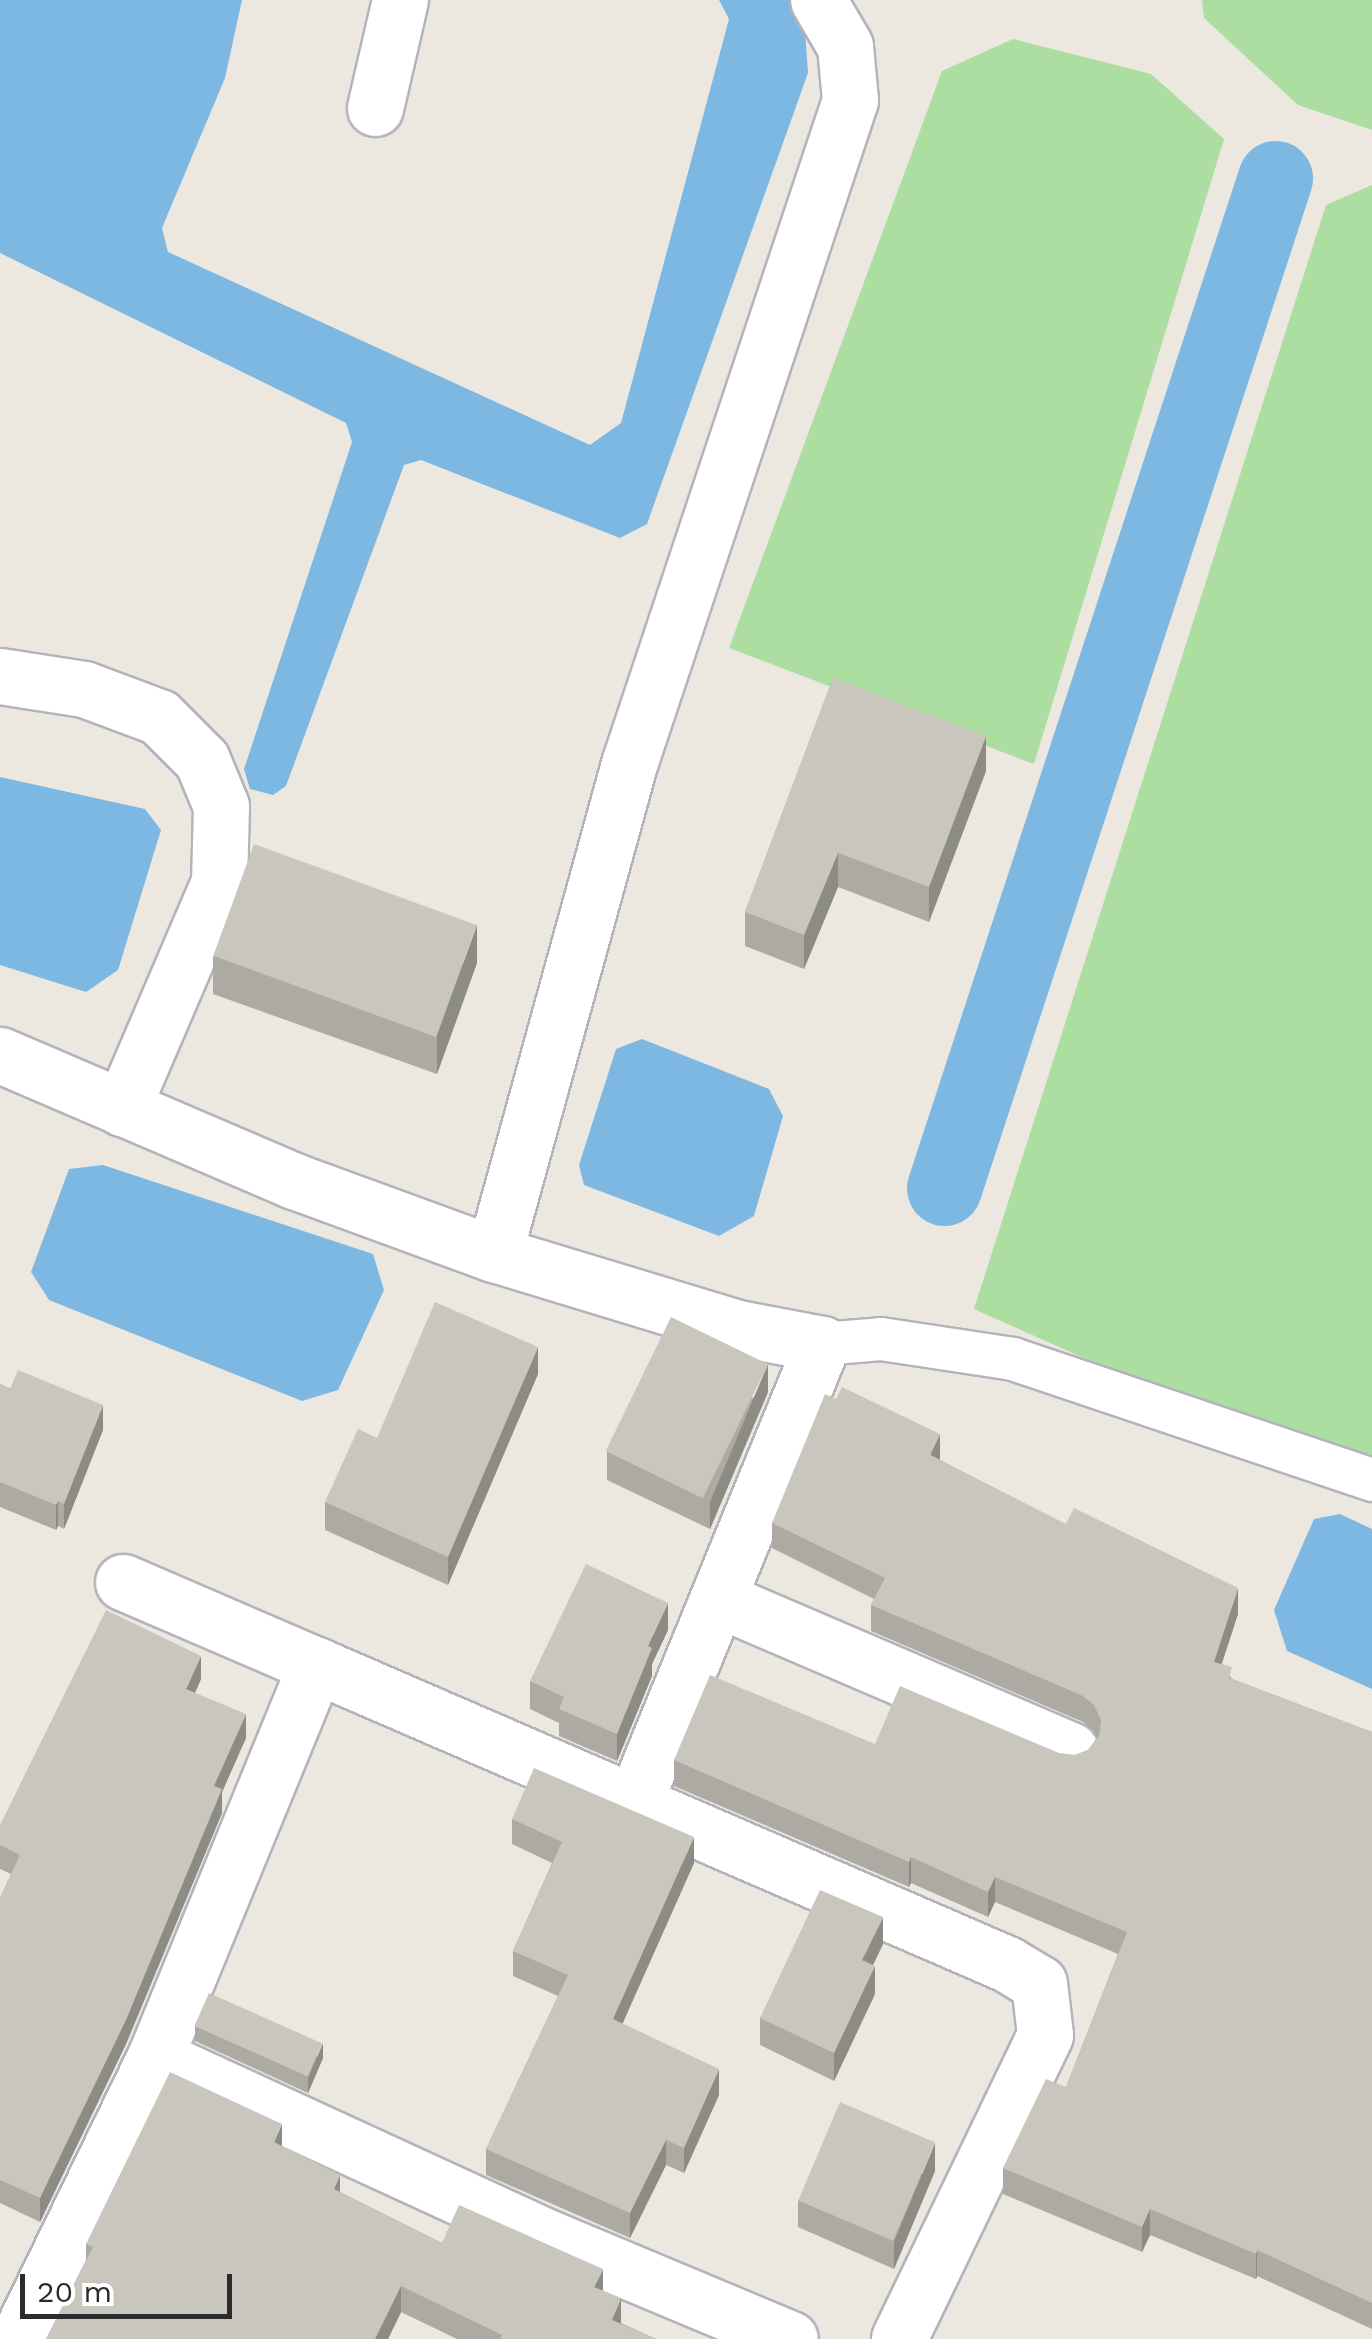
<!DOCTYPE html>
<html>
<head>
<meta charset="utf-8">
<style>
  body { margin:0 }
  #map { position:relative; width:1372px; height:2339px; overflow:hidden; background:#ece8df; font-family:"Work Sans",sans-serif }
  div>[style] { position:absolute }
  .green>* { inset:0; background:#acdda1 }
  .water>* { inset:0; background:#7db8e3 }
  .canal>* { height:75px; margin:-37.5px; padding:0 37.5px; transform-origin:37.5px; border-radius:37.5px; background:#7db8e3 }
  .roads { filter:drop-shadow(2px 0 #b3b3bd) drop-shadow(-2px 0 #b3b3bd) drop-shadow(0 2px #b3b3bd) drop-shadow(0 -2px #b3b3bd) }
  .service>* { height:42px; margin:-21px; padding:0 21px; transform-origin:21px; border-radius:21px; background:#fff }
  .minor>* { height:55px; margin:-27.5px; padding:0 27.5px; transform-origin:27.5px; border-radius:27.5px; background:#fff }
  .wall>* { inset:0; background:#acaaa3 }
  .shaded-wall>* { inset:0; background:#8c8b84 }
  .building>* { inset:0; background:#c8c6bd; transform-origin:0 0 }
  span { translate:-50% -50%; white-space:nowrap; text-align:center; line-height:1.15; -webkit-text-stroke:8px #fff; paint-order:stroke }
  .scale { position:absolute; left:20px; top:2274px; width:212px; height:45px; box-sizing:border-box; border:5px solid #2b2b2b; border-top:0; padding-left:12px; font-size:30px; line-height:35px; white-space:nowrap; color:#2b2b2b; -webkit-text-stroke:8px #fff; paint-order:stroke }
</style>
</head>
<body>
<div id="map">
  <div class="green">
    <i style="clip-path:polygon(1202px 0,1372px 0,1372px 130px,1298px 105px,1204px 18px)"></i>
    <i style="clip-path:polygon(1013px 39px,1151px 74px,1224px 139px,1034px 764px,729px 648px,942px 71px)"></i>
    <i style="clip-path:polygon(1372px 185px,1372px 1458px,1236px 1426px,974px 1309px,1326px 205px)"></i>
  </div>
  <div class="water">
    <i style="clip-path:polygon(0 0,242px 0,225px 78px,162px 228px,168px 252px,590px 445px,621px 423px,729px 19px,719px 0,791px 0,805px 31px,808px 73px,647px 524px,620px 538px,421px 460px,404px 465px,286px 786px,273px 795px,250px 789px,244px 769px,352px 442px,346px 423px,0 253px)"></i>
    <i style="clip-path:polygon(0 777px,145px 809px,161px 830px,118px 970px,86px 992px,0 965px)"></i>
    <i style="clip-path:polygon(642px 1039px,769px 1089px,783px 1116px,754px 1216px,719px 1236px,584px 1185px,579px 1165px,616px 1049px)"></i>
    <i style="clip-path:polygon(103px 1165px,373px 1254px,384px 1290px,338px 1390px,302px 1401px,49px 1300px,31px 1272px,69px 1169px)"></i>
    <i style="clip-path:polygon(1340px 1514px,1372px 1529px,1372px 1689px,1287px 1651px,1274px 1610px,1314px 1519px)"></i>
  </div>
  <div class="canal">
    <i style="left:944px;top:1188px;width:1063px;rotate:-71.85deg"></i>
  </div>
  <div class="roads">
    <div class="service">
      <i style="left:822px;top:1344px;width:59px;rotate:-4.8deg"></i>
      <i style="left:881px;top:1339px;width:134px;rotate:8.6deg"></i>
      <i style="left:1013px;top:1359px;width:379px;rotate:18.6deg"></i>
    </div>
    <div class="minor">
      <i style="left:375px;top:108px;width:111px;rotate:-77deg"></i>
      <i style="left:0;top:676px;width:85px;rotate:8.8deg"></i>
      <i style="left:84px;top:689px;width:80px;rotate:20.5deg"></i>
      <i style="left:159px;top:717px;width:61px;rotate:45deg"></i>
      <i style="left:202px;top:760px;width:50px;rotate:67.6deg"></i>
      <i style="left:221px;top:806px;width:76px;rotate:91.5deg"></i>
      <i style="left:219px;top:882px;width:246px;rotate:113.2deg"></i>
      <i style="left:0;top:1055px;width:320px;rotate:23.2deg"></i>
      <i style="left:294px;top:1181px;width:213px;rotate:20.1deg"></i>
      <i style="left:494px;top:1254px;width:255px;rotate:16.9deg"></i>
      <i style="left:738px;top:1328px;width:86px;rotate:10.8deg"></i>
      <i style="left:822px;top:1344px;width:495px;rotate:112.3deg"></i>
      <i style="left:494px;top:1254px;width:508px;rotate:-74.6deg"></i>
      <i style="left:629px;top:764px;width:700px;rotate:-71.59deg"></i>
      <i style="left:850px;top:100px;width:54px;rotate:-95.3deg"></i>
      <i style="left:845px;top:46px;width:53px;rotate:-120.4deg"></i>
      <i style="left:123px;top:1582px;width:210px;rotate:23.3deg"></i>
      <i style="left:718px;top:1599px;width:383px;rotate:23.2deg"></i>
      <i style="left:155px;top:2057px;width:434px;rotate:24.7deg"></i>
      <i style="left:549px;top:2238px;width:261px;rotate:22.7deg"></i>
      <i style="left:18px;top:2339px;width:314px;rotate:-64.1deg"></i>
      <i style="left:155px;top:2057px;width:424px;rotate:-67.7deg"></i>
      <i style="left:316px;top:1665px;width:753px;rotate:23.4deg"></i>
      <i style="left:1007px;top:1964px;width:37px;rotate:31deg"></i>
      <i style="left:1039px;top:1983px;width:52px;rotate:83.4deg"></i>
      <i style="left:1045px;top:2035px;width:337px;rotate:115.7deg"></i>
    </div>
  </div>
  <div class="wall">
    <i style="clip-path:polygon(833px 678px,986px 771px,929px 922px,838px 887px,804px 969px,745px 946px,745px 912px)"></i>
    <i style="clip-path:polygon(213px 956px,477px 963px,437px 1074px,213px 994px)"></i>
    <i style="clip-path:polygon(538px 1374px,448px 1585px,325px 1530px,325px 1502px,377px 1438px)"></i>
    <i style="clip-path:polygon(0 1384px,103px 1430px,64px 1529px,58px 1526px,56px 1530px,0 1507px)"></i>
    <i style="clip-path:polygon(768px 1392px,710px 1529px,607px 1480px,607px 1452px)"></i>
    <i style="clip-path:polygon(940px 1460px,1238px 1614px,1221px 1664px,1232px 1679px,1372px 1732px,1372px 2329px,1257px 2276px,1256px 2279px,1150px 2235px,1142px 2252px,1003px 2194px,1003px 2168px,1066px 2087px,1118px 1954px,995px 1902px,988px 1917px,911px 1883px,909px 1887px,674px 1786px,674px 1760px,875px 1744px,1075px 1755px,1088px 1750px,1097px 1738px,1094px 1731px,1083px 1722px,871px 1631px,871px 1605px,874px 1599px,772px 1548px,772px 1523px)"></i>
    <i style="clip-path:polygon(668px 1630px,652px 1664px,652px 1676px,617px 1761px,559px 1736px,559px 1723px,530px 1709px,530px 1681px)"></i>
    <i style="clip-path:polygon(201px 1679px,195px 1693px,246px 1738px,222px 1792px,222px 1813px,126px 2044px,40px 2222px,0 2203px,0 1898px,11px 1874px,0 1869px,0 1825px)"></i>
    <i style="clip-path:polygon(512px 1819px,694px 1863px,622px 2024px,719px 2095px,684px 2173px,666px 2165px,630px 2238px,486px 2175px,486px 2149px,558px 1996px,513px 1976px,513px 1951px,552px 1863px,512px 1844px)"></i>
    <i style="clip-path:polygon(883px 1944px,873px 1965px,875px 1994px,834px 2081px,760px 2045px,760px 2018px)"></i>
    <i style="clip-path:polygon(195px 2026px,323px 2058px,308px 2093px,195px 2041px)"></i>
    <i style="clip-path:polygon(282px 2146px,340px 2192px,442px 2243px,603px 2291px,621px 2323px,656px 2339px,457px 2339px,401px 2312px,388px 2339px,46px 2339px,86px 2260px,86px 2244px)"></i>
    <i style="clip-path:polygon(935px 2171px,894px 2269px,798px 2227px,798px 2200px)"></i>
  </div>
  <div class="shaded-wall">
    <i style="clip-path:polygon(986px 736px,986px 771px,929px 922px,929px 887px)"></i>
    <i style="clip-path:polygon(838px 853px,838px 887px,804px 969px,804px 935px)"></i>
    <i style="clip-path:polygon(477px 925px,477px 963px,437px 1074px,437px 1036px)"></i>
    <i style="clip-path:polygon(538px 1347px,538px 1374px,448px 1585px,448px 1557px)"></i>
    <i style="clip-path:polygon(768px 1364px,768px 1392px,710px 1529px,710px 1502px)"></i>
    <i style="clip-path:polygon(103px 1405px,103px 1430px,64px 1529px,64px 1504px)"></i>
    <i style="clip-path:polygon(940px 1434px,940px 1460px,930px 1455px)"></i>
    <i style="clip-path:polygon(58px 1501px,58px 1526px,56px 1530px,56px 1505px)"></i>
    <i style="clip-path:polygon(1238px 1588px,1238px 1614px,1214px 1688px,1214px 1662px)"></i>
    <i style="clip-path:polygon(668px 1603px,668px 1630px,652px 1664px,652px 1676px,617px 1761px,617px 1734px,648px 1646px)"></i>
    <i style="clip-path:polygon(201px 1656px,201px 1679px,186px 1713px,186px 1689px)"></i>
    <i style="clip-path:polygon(246px 1714px,246px 1738px,222px 1792px,222px 1813px,126px 2044px,40px 2222px,40px 2198px,214px 1786px)"></i>
    <i style="clip-path:polygon(694px 1837px,694px 1863px,613px 2045px,613px 2019px)"></i>
    <i style="clip-path:polygon(911px 1857px,911px 1883px,909px 1887px,909px 1862px)"></i>
    <i style="clip-path:polygon(995px 1877px,995px 1902px,988px 1917px,988px 1892px)"></i>
    <i style="clip-path:polygon(883px 1917px,883px 1944px,862px 1988px,862px 1960px)"></i>
    <i style="clip-path:polygon(875px 1966px,875px 1994px,834px 2081px,834px 2053px)"></i>
    <i style="clip-path:polygon(323px 2043px,323px 2058px,308px 2093px,308px 2078px)"></i>
    <i style="clip-path:polygon(719px 2069px,719px 2095px,684px 2173px,684px 2148px)"></i>
    <i style="clip-path:polygon(282px 2124px,282px 2150px,274px 2142px)"></i>
    <i style="clip-path:polygon(666px 2140px,666px 2165px,630px 2238px,630px 2213px)"></i>
    <i style="clip-path:polygon(935px 2143px,935px 2171px,894px 2269px,894px 2242px)"></i>
    <i style="clip-path:polygon(340px 2175px,340px 2201px,334px 2189px)"></i>
    <i style="clip-path:polygon(1150px 2209px,1150px 2235px,1142px 2252px,1142px 2227px)"></i>
    <i style="clip-path:polygon(1257px 2250px,1257px 2276px,1256px 2279px,1256px 2254px)"></i>
    <i style="clip-path:polygon(603px 2269px,603px 2294px,594px 2287px)"></i>
    <i style="clip-path:polygon(401px 2286px,401px 2312px,388px 2339px,375px 2339px)"></i>
    <i style="clip-path:polygon(621px 2298px,621px 2324px,612px 2320px)"></i>
  </div>
  <div class="building">
    <i style="clip-path:polygon(833px 678px,986px 736px,929px 887px,838px 853px,804px 935px,745px 912px)"></i>
    <i style="left:254px;top:844px;width:237px;height:119px;rotate:20deg"></i>
    <i style="clip-path:polygon(435px 1302px,538px 1347px,448px 1557px,325px 1502px,358px 1429px,377px 1438px)"></i>
    <i style="left:671px;top:1317px;width:108px;height:149px;rotate:26deg"></i>
    <i style="clip-path:polygon(18px 1370px,103px 1405px,64px 1504px,58px 1501px,56px 1505px,0 1482px,0 1384px,10px 1389px)"></i>
    <i style="clip-path:polygon(842px 1387px,940px 1434px,930px 1455px,1066px 1524px,1074px 1508px,1238px 1588px,1214px 1662px,1232px 1667px,1229px 1678px,1372px 1732px,1372px 2303px,1257px 2250px,1256px 2254px,1150px 2209px,1142px 2227px,1003px 2168px,1046px 2079px,1066px 2087px,1127px 1932px,995px 1877px,988px 1892px,911px 1857px,909px 1862px,674px 1760px,710px 1675px,875px 1744px,900px 1686px,1059px 1753px,1075px 1755px,1088px 1750px,1099px 1736px,1101px 1720px,1094px 1705px,1083px 1696px,871px 1605px,885px 1578px,772px 1523px,825px 1394px,836px 1399px)"></i>
    <i style="clip-path:polygon(586px 1564px,668px 1603px,648px 1646px,652px 1648px,617px 1734px,559px 1709px,564px 1697px,530px 1681px)"></i>
    <i style="clip-path:polygon(106px 1610px,201px 1656px,186px 1689px,246px 1714px,214px 1786px,222px 1789px,126px 2020px,40px 2198px,0 2180px,0 1898px,20px 1855px,0 1845px,0 1825px)"></i>
    <i style="clip-path:polygon(534px 1768px,694px 1837px,613px 2019px,719px 2069px,684px 2148px,666px 2140px,630px 2213px,486px 2149px,568px 1975px,513px 1951px,562px 1842px,512px 1819px)"></i>
    <i style="clip-path:polygon(820px 1890px,883px 1917px,862px 1960px,875px 1966px,834px 2053px,760px 2018px)"></i>
    <i style="left:209px;top:1993px;width:124px;height:36px;rotate:24deg"></i>
    <i style="clip-path:polygon(170px 2072px,282px 2124px,274px 2142px,340px 2175px,334px 2189px,442px 2243px,459px 2205px,603px 2269px,594px 2287px,621px 2298px,612px 2320px,656px 2339px,500px 2339px,502px 2335px,401px 2286px,375px 2339px,46px 2339px,93px 2247px,86px 2244px)"></i>
    <i style="left:840px;top:2102px;width:103px;height:107px;rotate:23deg"></i>
  </div>
  <div class="scale">20 m</div>
</div>
</body>
</html>
